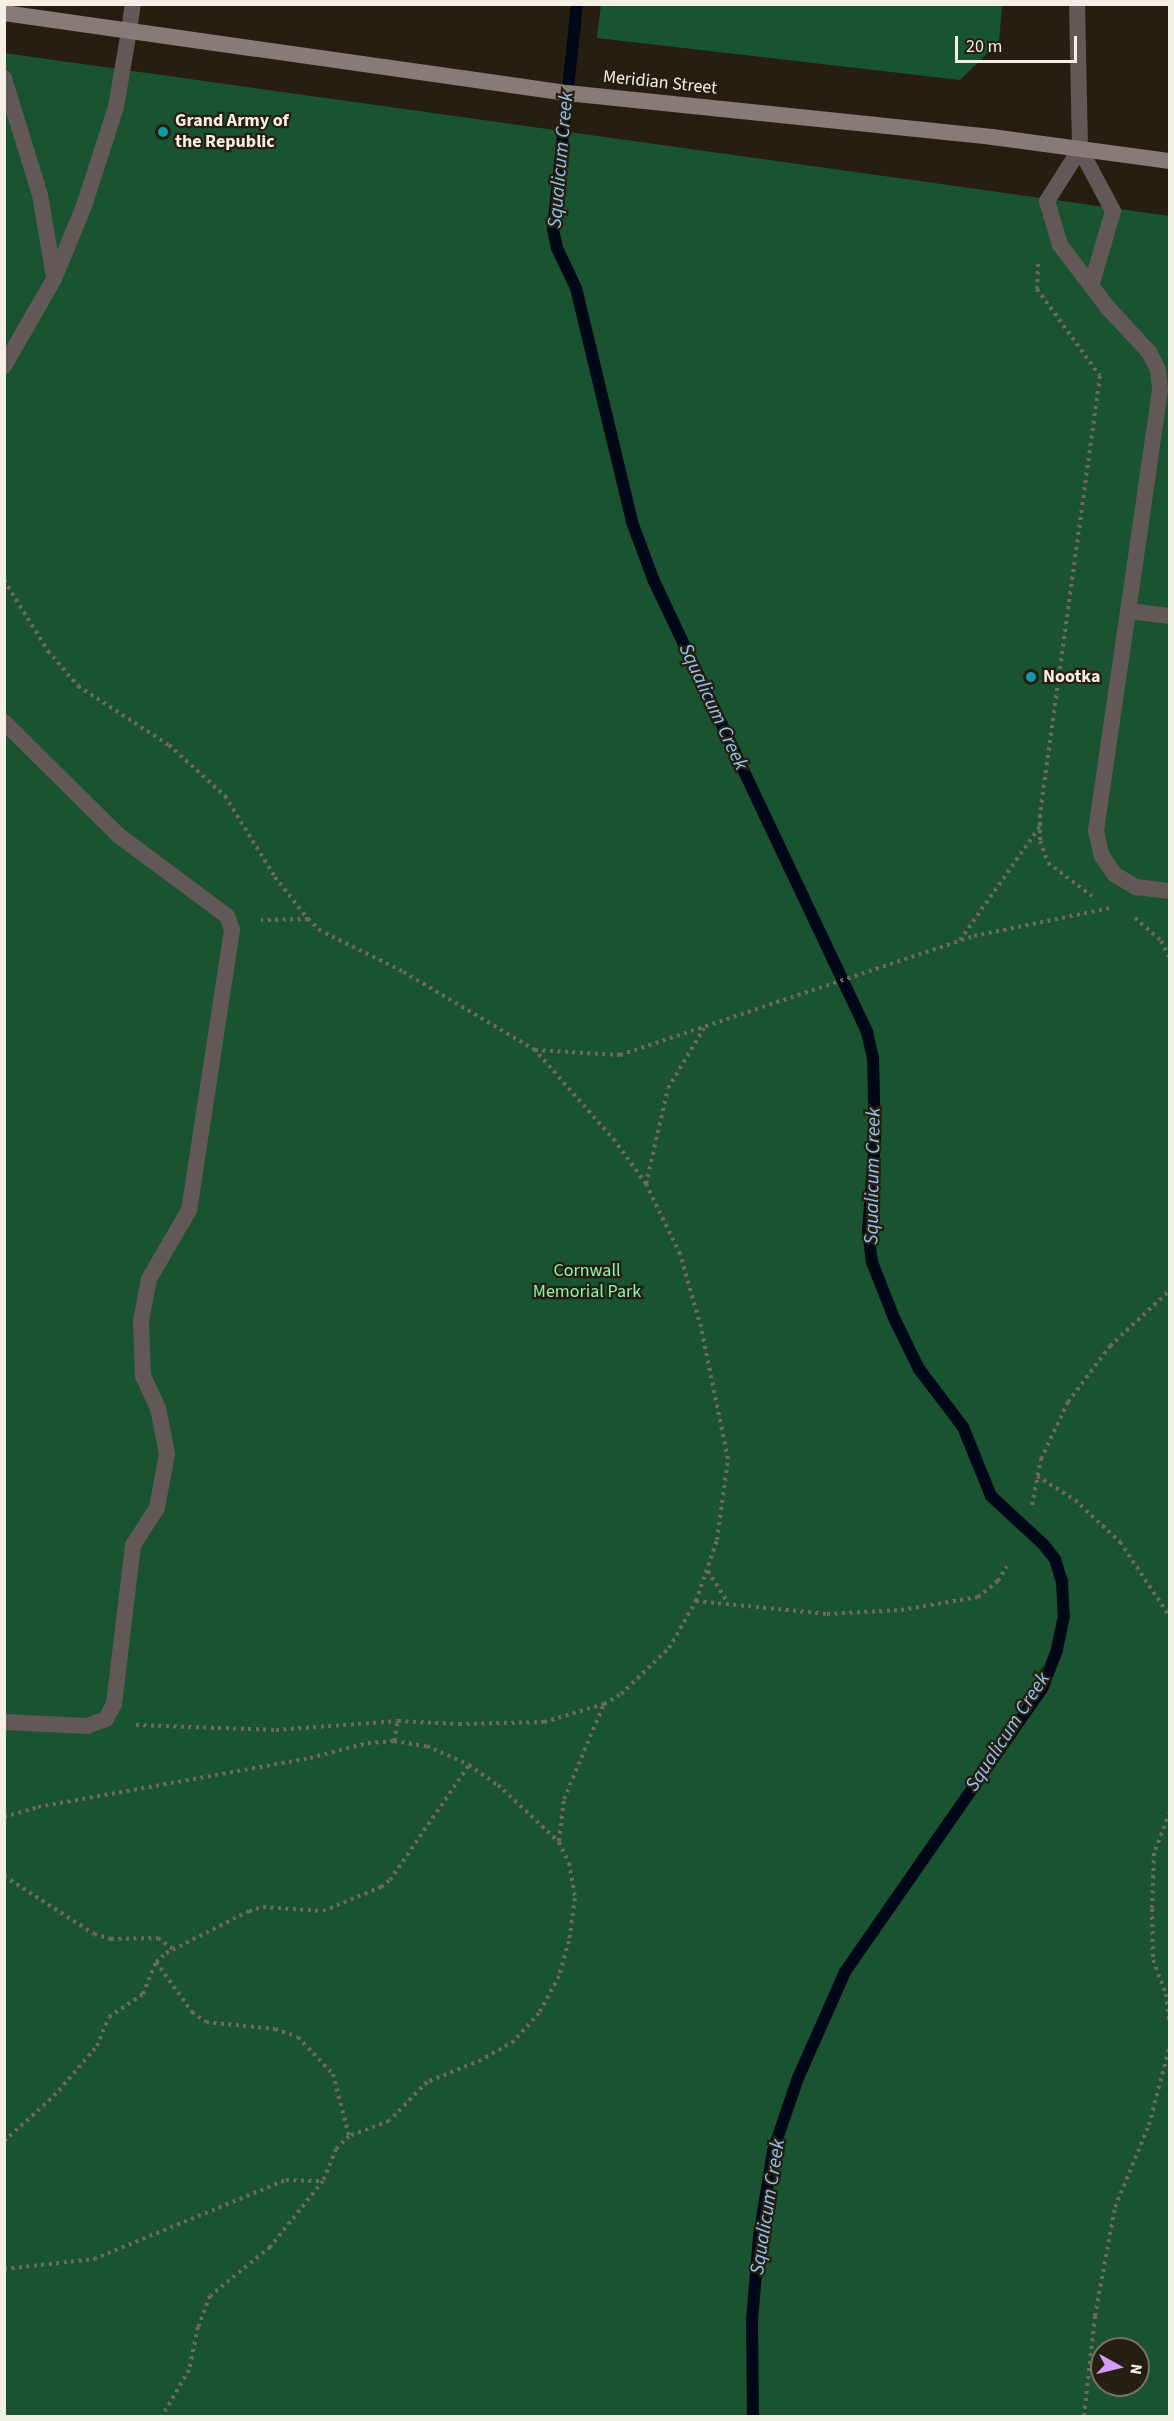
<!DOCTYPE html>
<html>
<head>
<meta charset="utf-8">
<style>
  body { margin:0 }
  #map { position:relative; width:1174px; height:2421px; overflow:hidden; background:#261e10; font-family:"Source Sans 3",sans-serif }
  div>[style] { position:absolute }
  .green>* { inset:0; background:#195332 }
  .forest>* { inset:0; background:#175532 }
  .stream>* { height:12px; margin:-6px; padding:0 6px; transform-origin:6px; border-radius:6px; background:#000717 }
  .path>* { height:4px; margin-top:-2px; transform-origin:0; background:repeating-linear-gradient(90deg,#6f695c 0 3px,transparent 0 7.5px) }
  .service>* { height:16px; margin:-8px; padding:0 8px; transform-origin:8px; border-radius:8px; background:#625957 }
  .minor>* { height:16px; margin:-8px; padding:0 8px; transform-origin:8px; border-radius:8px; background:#625957 }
  .tertiary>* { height:16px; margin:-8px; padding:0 8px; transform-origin:8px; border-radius:8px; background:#625957 }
  .secondary>* { height:16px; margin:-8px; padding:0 8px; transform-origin:8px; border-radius:8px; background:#887a76 }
  .dots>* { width:16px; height:16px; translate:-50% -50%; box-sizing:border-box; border:3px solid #261e10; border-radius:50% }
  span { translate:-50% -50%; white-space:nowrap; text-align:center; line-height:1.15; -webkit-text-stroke:4.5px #261e10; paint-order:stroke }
  .street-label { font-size:18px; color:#f4efe5 }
  .poi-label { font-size:18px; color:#f4efe5; font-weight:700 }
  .left { translate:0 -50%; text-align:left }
  .park-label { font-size:18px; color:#8af5b1 }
  .water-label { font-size:20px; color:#91c4f0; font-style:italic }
  .frame { position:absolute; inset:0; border:6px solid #f4efe5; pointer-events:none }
  .north { position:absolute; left:1090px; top:2337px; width:60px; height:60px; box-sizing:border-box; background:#261e10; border:2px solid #787265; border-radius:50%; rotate:98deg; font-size:16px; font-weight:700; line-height:24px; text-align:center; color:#f4efe5 }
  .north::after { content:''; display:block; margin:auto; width:21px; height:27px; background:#d59bfa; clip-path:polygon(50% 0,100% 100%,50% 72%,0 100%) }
  .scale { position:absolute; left:955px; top:36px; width:122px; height:27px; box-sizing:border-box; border:3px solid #f4efe5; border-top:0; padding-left:8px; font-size:18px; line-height:21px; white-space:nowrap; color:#f4efe5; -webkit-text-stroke:4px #261e10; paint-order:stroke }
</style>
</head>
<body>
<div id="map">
  <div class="green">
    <i style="clip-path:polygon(evenodd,4px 53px,1169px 216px,1169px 2416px,5px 2416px,4px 53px,1102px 2349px,1138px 2349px,1138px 2385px,1102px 2385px,1102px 2349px)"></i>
  </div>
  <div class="forest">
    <i style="clip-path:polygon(601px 5px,601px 4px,1002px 5px,999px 42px,960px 80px,597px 38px)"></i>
  </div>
  <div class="stream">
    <i style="left:577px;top:4px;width:226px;rotate:96.1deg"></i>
    <i style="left:553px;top:229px;width:19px;rotate:78deg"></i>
    <i style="left:557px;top:248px;width:44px;rotate:64.6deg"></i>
    <i style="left:576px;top:288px;width:241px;rotate:76.5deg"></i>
    <i style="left:632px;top:522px;width:63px;rotate:69.6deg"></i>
    <i style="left:654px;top:581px;width:499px;rotate:64.7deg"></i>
    <i style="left:867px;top:1032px;width:26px;rotate:77deg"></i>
    <i style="left:873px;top:1057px;width:84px;rotate:88.6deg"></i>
    <i style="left:875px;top:1141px;width:89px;rotate:94.5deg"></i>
    <i style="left:868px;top:1230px;width:32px;rotate:83deg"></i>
    <i style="left:872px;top:1262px;width:60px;rotate:68.6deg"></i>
    <i style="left:894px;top:1318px;width:57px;rotate:63.9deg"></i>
    <i style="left:919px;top:1369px;width:73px;rotate:52.8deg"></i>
    <i style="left:963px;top:1427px;width:74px;rotate:67.9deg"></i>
    <i style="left:991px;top:1496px;width:72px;rotate:42.8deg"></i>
    <i style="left:1044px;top:1545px;width:18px;rotate:52deg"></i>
    <i style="left:1055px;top:1559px;width:24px;rotate:73deg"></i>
    <i style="left:1062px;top:1582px;width:34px;rotate:87deg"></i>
    <i style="left:1064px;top:1616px;width:35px;rotate:102deg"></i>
    <i style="left:1057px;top:1650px;width:40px;rotate:111deg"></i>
    <i style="left:1043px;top:1687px;width:347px;rotate:124.8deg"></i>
    <i style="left:845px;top:1972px;width:116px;rotate:113.9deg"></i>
    <i style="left:798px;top:2078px;width:77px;rotate:108.9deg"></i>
    <i style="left:773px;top:2151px;width:87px;rotate:99.2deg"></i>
    <i style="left:759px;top:2237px;width:83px;rotate:94.8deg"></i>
    <i style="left:752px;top:2320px;width:96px;rotate:89.4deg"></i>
  </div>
  <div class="path">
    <i style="left:1038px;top:264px;width:25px;rotate:92deg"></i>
    <i style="left:1037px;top:289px;width:107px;rotate:54.1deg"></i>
    <i style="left:1100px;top:376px;width:443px;rotate:97.8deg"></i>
    <i style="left:1040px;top:815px;width:26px;rotate:90deg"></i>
    <i style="left:1040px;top:841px;width:23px;rotate:70deg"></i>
    <i style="left:1048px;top:863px;width:55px;rotate:36.9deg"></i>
    <i style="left:4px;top:580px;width:84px;rotate:58.2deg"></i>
    <i style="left:48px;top:651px;width:46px;rotate:49.4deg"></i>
    <i style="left:78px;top:686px;width:108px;rotate:33deg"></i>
    <i style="left:169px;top:745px;width:76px;rotate:42.3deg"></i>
    <i style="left:225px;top:796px;width:95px;rotate:58.3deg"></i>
    <i style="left:275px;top:877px;width:53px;rotate:51.8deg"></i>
    <i style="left:1135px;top:918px;width:35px;rotate:41deg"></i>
    <i style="left:1161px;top:941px;width:19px;rotate:62deg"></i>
    <i style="left:960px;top:940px;width:139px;rotate:-54.9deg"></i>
    <i style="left:535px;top:1050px;width:85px;rotate:3.4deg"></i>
    <i style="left:620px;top:1055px;width:373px;rotate:-18.6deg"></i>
    <i style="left:974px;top:936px;width:140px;rotate:-11.6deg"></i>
    <i style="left:646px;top:1184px;width:98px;rotate:-77.1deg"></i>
    <i style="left:668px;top:1088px;width:70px;rotate:-59deg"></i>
    <i style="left:1037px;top:1476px;width:45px;rotate:32.3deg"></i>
    <i style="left:1075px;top:1500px;width:62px;rotate:43deg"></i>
    <i style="left:1120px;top:1542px;width:90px;rotate:56.3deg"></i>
    <i style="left:1032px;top:1505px;width:47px;rotate:-78.9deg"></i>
    <i style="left:1041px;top:1459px;width:63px;rotate:-64.7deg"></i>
    <i style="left:1068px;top:1402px;width:70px;rotate:-53.1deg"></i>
    <i style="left:1110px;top:1346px;width:82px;rotate:-43deg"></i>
    <i style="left:708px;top:1571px;width:34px;rotate:58deg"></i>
    <i style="left:696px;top:1601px;width:132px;rotate:5.7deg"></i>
    <i style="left:827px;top:1614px;width:74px;rotate:-3.1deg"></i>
    <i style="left:901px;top:1610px;width:78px;rotate:-9.6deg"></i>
    <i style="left:978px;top:1597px;width:26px;rotate:-39deg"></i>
    <i style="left:998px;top:1581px;width:17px;rotate:-59deg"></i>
    <i style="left:136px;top:1725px;width:140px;rotate:2deg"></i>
    <i style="left:276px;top:1730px;width:122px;rotate:-4.2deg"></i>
    <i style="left:398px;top:1721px;width:61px;rotate:2.8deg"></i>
    <i style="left:459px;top:1724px;width:85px;rotate:-1.3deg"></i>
    <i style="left:544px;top:1722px;width:63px;rotate:-16.7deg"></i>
    <i style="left:604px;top:1704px;width:20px;rotate:-30deg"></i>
    <i style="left:621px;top:1694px;width:66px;rotate:-43.8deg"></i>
    <i style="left:669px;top:1648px;width:54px;rotate:-60.1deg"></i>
    <i style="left:696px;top:1601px;width:65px;rotate:-71deg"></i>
    <i style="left:717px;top:1540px;width:82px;rotate:-82.3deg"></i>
    <i style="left:728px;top:1459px;width:135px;rotate:-101.6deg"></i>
    <i style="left:701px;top:1327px;width:76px;rotate:-106deg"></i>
    <i style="left:680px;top:1254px;width:78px;rotate:-115.9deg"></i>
    <i style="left:646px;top:1184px;width:53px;rotate:-125.8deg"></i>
    <i style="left:615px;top:1141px;width:121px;rotate:-131.3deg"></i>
    <i style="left:535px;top:1050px;width:155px;rotate:-149.3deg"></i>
    <i style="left:402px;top:971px;width:90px;rotate:-153.7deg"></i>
    <i style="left:321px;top:931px;width:18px;rotate:-137deg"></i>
    <i style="left:308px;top:919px;width:47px;rotate:178.8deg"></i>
    <i style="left:394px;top:1741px;width:20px;rotate:-79deg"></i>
    <i style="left:1170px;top:1812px;width:44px;rotate:111.3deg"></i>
    <i style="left:1154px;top:1853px;width:56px;rotate:92deg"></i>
    <i style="left:1152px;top:1909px;width:51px;rotate:88.9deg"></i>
    <i style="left:1153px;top:1960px;width:36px;rotate:69deg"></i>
    <i style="left:1166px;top:1994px;width:31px;rotate:83deg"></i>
    <i style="left:4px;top:1817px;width:35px;rotate:-16deg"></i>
    <i style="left:38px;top:1807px;width:276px;rotate:-10.2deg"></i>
    <i style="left:310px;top:1758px;width:60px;rotate:-14.5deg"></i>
    <i style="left:368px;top:1743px;width:26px;rotate:-4deg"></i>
    <i style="left:394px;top:1741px;width:33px;rotate:9deg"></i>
    <i style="left:427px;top:1746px;width:46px;rotate:24.3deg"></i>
    <i style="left:469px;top:1765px;width:35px;rotate:35deg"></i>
    <i style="left:498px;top:1785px;width:83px;rotate:43.1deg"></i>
    <i style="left:559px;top:1842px;width:23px;rotate:65deg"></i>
    <i style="left:569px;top:1863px;width:36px;rotate:80deg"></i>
    <i style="left:575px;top:1898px;width:43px;rotate:97.9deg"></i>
    <i style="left:569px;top:1941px;width:36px;rotate:106deg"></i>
    <i style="left:559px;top:1976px;width:42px;rotate:118.4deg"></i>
    <i style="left:539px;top:2013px;width:38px;rotate:132deg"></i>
    <i style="left:514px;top:2041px;width:38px;rotate:150deg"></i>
    <i style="left:481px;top:2060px;width:58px;rotate:157.8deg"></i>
    <i style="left:427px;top:2082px;width:54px;rotate:134.3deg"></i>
    <i style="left:389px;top:2121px;width:43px;rotate:159.4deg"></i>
    <i style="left:349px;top:2136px;width:18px;rotate:135deg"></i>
    <i style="left:336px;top:2149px;width:35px;rotate:112deg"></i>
    <i style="left:323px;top:2181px;width:85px;rotate:128.8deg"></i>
    <i style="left:270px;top:2247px;width:77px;rotate:140.8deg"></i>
    <i style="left:210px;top:2296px;width:33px;rotate:111deg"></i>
    <i style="left:198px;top:2327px;width:44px;rotate:101.8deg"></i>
    <i style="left:189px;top:2370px;width:53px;rotate:120.4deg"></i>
    <i style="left:559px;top:1841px;width:42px;rotate:-83.2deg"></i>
    <i style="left:564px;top:1799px;width:103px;rotate:-67.2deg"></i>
    <i style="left:4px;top:1876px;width:107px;rotate:32.8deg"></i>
    <i style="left:94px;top:1934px;width:18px;rotate:16deg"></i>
    <i style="left:111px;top:1939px;width:47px;rotate:-1.2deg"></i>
    <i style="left:158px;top:1938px;width:19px;rotate:36deg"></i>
    <i style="left:156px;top:1962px;width:62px;rotate:54.2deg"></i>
    <i style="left:192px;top:2012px;width:17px;rotate:36deg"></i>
    <i style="left:206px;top:2022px;width:69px;rotate:5.8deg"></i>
    <i style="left:275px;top:2029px;width:24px;rotate:19deg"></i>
    <i style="left:298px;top:2037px;width:51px;rotate:46.6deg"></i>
    <i style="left:333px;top:2074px;width:64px;rotate:75.5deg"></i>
    <i style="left:4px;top:2141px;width:67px;rotate:-42deg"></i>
    <i style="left:54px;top:2096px;width:66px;rotate:-49.3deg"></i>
    <i style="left:97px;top:2046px;width:31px;rotate:-68deg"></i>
    <i style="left:109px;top:2017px;width:41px;rotate:-34.1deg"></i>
    <i style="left:143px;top:1994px;width:35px;rotate:-68deg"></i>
    <i style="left:156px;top:1962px;width:13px;rotate:-42deg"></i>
    <i style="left:166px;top:1953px;width:93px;rotate:-26.8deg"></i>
    <i style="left:249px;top:1911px;width:15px;rotate:-16deg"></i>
    <i style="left:263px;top:1907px;width:60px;rotate:3.8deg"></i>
    <i style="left:323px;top:1911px;width:63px;rotate:-22.5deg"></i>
    <i style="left:381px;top:1887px;width:11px;rotate:-38deg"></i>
    <i style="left:390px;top:1880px;width:140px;rotate:-55.5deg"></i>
    <i style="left:4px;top:2269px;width:91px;rotate:-6.3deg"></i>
    <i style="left:94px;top:2259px;width:208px;rotate:-22.4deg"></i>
    <i style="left:286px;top:2180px;width:36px;rotate:2deg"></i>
    <i style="left:1084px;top:2416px;width:101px;rotate:-83.7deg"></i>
    <i style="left:1095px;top:2316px;width:111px;rotate:-79.6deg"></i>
    <i style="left:1115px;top:2207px;width:89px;rotate:-67.5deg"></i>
    <i style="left:1149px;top:2125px;width:83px;rotate:-75.3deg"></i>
  </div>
  <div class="service">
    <i style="left:4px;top:78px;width:122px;rotate:72.9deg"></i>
    <i style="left:40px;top:195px;width:83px;rotate:80.3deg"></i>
    <i style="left:1092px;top:283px;width:75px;rotate:-73.7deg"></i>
    <i style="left:1113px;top:211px;width:70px;rotate:-118deg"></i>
    <i style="left:1080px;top:149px;width:62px;rotate:122.4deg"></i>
    <i style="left:1047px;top:201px;width:46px;rotate:73.5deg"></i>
    <i style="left:1060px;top:245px;width:81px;rotate:52.6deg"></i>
    <i style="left:1109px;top:309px;width:59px;rotate:47.1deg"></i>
    <i style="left:1149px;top:352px;width:20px;rotate:63deg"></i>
    <i style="left:1158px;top:370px;width:20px;rotate:84deg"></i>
    <i style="left:1160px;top:390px;width:223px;rotate:98.2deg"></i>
    <i style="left:4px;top:366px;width:100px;rotate:-60.1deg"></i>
    <i style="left:54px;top:279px;width:79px;rotate:-67.7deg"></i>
    <i style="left:84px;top:206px;width:104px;rotate:-72.1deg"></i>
    <i style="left:116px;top:107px;width:77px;rotate:-80.3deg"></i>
    <i style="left:1170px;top:616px;width:42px;rotate:-173.2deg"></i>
    <i style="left:1128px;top:611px;width:222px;rotate:98.3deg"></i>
    <i style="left:1096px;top:831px;width:26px;rotate:77deg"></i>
    <i style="left:1102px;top:856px;width:22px;rotate:56deg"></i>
    <i style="left:1114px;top:874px;width:26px;rotate:31deg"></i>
    <i style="left:1136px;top:887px;width:34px;rotate:7deg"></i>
    <i style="left:4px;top:722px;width:161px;rotate:44.7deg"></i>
    <i style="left:118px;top:835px;width:136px;rotate:36.6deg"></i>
    <i style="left:227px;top:916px;width:15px;rotate:70deg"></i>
    <i style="left:232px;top:930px;width:283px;rotate:98.7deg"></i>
    <i style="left:189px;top:1210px;width:80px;rotate:120.1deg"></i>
    <i style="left:149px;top:1279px;width:43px;rotate:100.8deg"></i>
    <i style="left:141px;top:1321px;width:55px;rotate:87.9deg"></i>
    <i style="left:143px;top:1376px;width:35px;rotate:65deg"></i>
    <i style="left:158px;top:1408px;width:47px;rotate:78.9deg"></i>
    <i style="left:167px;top:1454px;width:55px;rotate:100.5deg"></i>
    <i style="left:157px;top:1508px;width:44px;rotate:123deg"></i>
    <i style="left:133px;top:1545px;width:160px;rotate:96.8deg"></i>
    <i style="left:114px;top:1704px;width:17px;rotate:118deg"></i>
    <i style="left:106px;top:1719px;width:20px;rotate:160deg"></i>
    <i style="left:87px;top:1726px;width:83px;rotate:-177.2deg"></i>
  </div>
  <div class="minor">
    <i style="left:129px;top:31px;width:27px;rotate:-82deg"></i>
  </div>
  <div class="tertiary">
    <i style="left:1077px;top:4px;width:145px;rotate:88.8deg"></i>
  </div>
  <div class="secondary">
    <i style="left:4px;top:13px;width:569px;rotate:8.09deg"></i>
    <i style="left:567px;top:93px;width:427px;rotate:5.9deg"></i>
    <i style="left:992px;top:137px;width:180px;rotate:7.7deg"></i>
  </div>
  <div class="dots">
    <i style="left:163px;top:132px;background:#0f9aa8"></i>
    <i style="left:1031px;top:677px;background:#0f9aa8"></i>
  </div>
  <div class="street-label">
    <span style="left:660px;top:83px;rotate:6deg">Meridian Street</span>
  </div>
  <div class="poi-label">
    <span class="left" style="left:175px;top:132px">Grand Army of<br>the Republic</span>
    <span class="left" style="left:1043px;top:677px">Nootka</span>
  </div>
  <div class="park-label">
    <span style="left:587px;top:1282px">Cornwall<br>Memorial Park</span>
  </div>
  <div class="water-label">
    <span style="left:561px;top:160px;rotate:-85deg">Squalicum Creek</span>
    <span style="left:713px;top:707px;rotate:65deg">Squalicum Creek</span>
    <span style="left:873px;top:1176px;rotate:-89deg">Squalicum Creek</span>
    <span style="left:1008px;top:1732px;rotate:-57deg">Squalicum Creek</span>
    <span style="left:768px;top:2207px;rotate:-81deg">Squalicum Creek</span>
  </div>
  <div class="frame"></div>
  <div class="north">N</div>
  <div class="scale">20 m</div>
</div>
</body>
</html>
